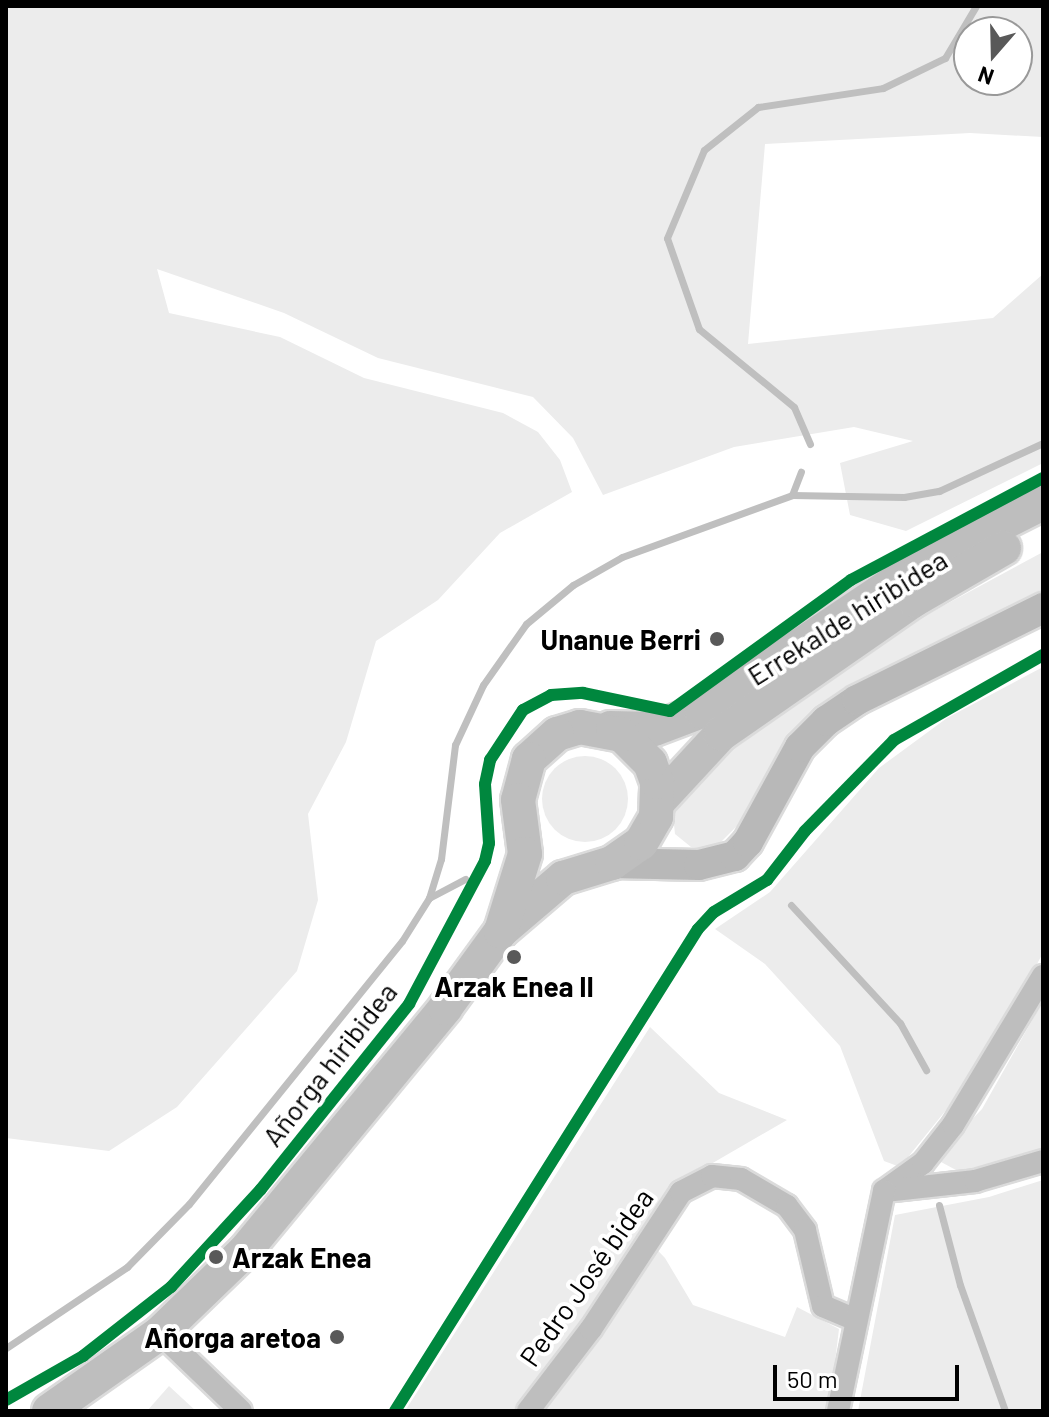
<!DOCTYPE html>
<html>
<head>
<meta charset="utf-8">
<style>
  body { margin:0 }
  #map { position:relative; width:1049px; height:1417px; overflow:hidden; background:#fff; font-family:Barlow,sans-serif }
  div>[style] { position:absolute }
  .green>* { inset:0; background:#ececec }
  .round { border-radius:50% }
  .stream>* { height:7px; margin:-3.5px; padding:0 3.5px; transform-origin:3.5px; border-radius:3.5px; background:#bfbfbf }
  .roads { filter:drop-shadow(2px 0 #dbdbdb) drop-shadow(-2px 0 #dbdbdb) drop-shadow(0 2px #dbdbdb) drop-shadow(0 -2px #dbdbdb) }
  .street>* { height:22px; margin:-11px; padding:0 11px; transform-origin:11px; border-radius:11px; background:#bebebe }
  .secondary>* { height:30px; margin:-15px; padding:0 15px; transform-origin:15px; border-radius:15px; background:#b8b8b8 }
  .primary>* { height:34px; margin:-17px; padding:0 17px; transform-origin:17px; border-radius:17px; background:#bebebe }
  .cycleway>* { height:12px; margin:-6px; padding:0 6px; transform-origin:6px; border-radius:6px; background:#00873e }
  .dots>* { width:22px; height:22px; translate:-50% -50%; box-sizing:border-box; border:4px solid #fff; border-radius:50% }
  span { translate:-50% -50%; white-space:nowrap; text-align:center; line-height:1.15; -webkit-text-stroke:8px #fff; paint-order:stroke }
  .street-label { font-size:28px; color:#000 }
  .poi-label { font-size:28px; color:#000; font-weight:700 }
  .right { translate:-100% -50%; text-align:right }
  .left { translate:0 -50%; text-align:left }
  .frame { position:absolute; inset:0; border:8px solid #000; pointer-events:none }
  .north { position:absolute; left:953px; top:16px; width:80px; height:80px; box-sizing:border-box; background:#fff; border:2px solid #999; border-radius:50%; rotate:200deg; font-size:22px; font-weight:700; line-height:32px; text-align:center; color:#000 }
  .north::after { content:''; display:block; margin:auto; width:28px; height:36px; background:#595959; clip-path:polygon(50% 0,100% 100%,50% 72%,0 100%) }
  .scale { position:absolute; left:773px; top:1365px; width:186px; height:36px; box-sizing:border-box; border:4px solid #000; border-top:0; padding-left:10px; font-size:24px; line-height:28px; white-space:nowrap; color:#000; -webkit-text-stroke:6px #fff; paint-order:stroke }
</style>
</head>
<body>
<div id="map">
  <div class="green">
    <i style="clip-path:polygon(evenodd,6px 6px,1043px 6px,1043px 137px,970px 133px,765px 144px,748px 344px,993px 318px,1043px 274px,1043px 463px,906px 531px,850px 515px,840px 463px,913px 441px,854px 427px,734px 447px,603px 495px,573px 438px,533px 397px,378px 358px,284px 313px,157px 269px,169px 313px,280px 337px,364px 378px,503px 413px,538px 432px,560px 460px,572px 492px,500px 533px,438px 600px,376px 641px,346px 742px,308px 814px,318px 900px,297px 971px,177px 1107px,109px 1151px,6px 1138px,6px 6px,1017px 32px,1017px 80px,969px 80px,969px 32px,1017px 32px)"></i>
    <i style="clip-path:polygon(1043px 552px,1043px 600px,792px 739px,765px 775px,740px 823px,719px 844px,708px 851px,691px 847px,675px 834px,673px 815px,684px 789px,714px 751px,880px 640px)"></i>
    <i style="clip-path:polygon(1043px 667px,1043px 953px,980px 1068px,900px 1167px,884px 1161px,840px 1046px,765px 964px,715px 929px,770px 892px,879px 768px,947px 718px)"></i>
    <i class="round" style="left:542px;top:756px;width:86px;height:86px"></i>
    <i style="clip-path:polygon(1043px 1001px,1043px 1148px,996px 1165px,956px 1170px,941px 1162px,944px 1148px,982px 1109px)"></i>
    <i style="clip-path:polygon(650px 1027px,719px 1093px,787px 1120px,680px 1182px,640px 1232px,665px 1258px,693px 1305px,785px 1337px,797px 1307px,839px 1329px,829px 1411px,405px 1411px)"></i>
    <i style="clip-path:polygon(1043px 1180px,1043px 1411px,858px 1411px,895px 1215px,989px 1197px)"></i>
    <i style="clip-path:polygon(169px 1386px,196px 1411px,147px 1411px)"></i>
  </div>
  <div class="stream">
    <i style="left:810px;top:444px;width:40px;rotate:-113.4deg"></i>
    <i style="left:794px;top:407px;width:123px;rotate:-140.6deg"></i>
    <i style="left:699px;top:329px;width:96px;rotate:-109.4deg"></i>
    <i style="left:667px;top:238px;width:95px;rotate:-67.2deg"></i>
    <i style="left:704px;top:150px;width:69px;rotate:-38.5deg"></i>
    <i style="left:758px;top:107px;width:126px;rotate:-8.6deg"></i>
    <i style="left:883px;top:88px;width:69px;rotate:-25.8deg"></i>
    <i style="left:945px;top:58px;width:61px;rotate:-59.2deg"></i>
    <i style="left:792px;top:495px;width:25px;rotate:-69deg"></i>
    <i style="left:429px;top:898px;width:41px;rotate:-27.8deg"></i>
    <i style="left:791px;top:905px;width:161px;rotate:47.3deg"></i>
    <i style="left:900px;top:1023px;width:54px;rotate:61deg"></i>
    <i style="left:939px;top:1205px;width:83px;rotate:75.3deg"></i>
    <i style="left:960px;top:1285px;width:134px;rotate:70.3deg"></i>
    <i style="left:6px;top:1348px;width:146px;rotate:-33.8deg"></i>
    <i style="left:127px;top:1267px;width:88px;rotate:-45.5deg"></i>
    <i style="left:189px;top:1204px;width:338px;rotate:-51deg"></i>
    <i style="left:402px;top:941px;width:51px;rotate:-57.9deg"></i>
    <i style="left:429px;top:898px;width:41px;rotate:-72.9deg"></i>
    <i style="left:441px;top:859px;width:115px;rotate:-83deg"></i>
    <i style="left:455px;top:745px;width:66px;rotate:-65deg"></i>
    <i style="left:483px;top:685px;width:75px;rotate:-54.8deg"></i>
    <i style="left:526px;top:624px;width:61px;rotate:-39.7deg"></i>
    <i style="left:573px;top:585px;width:56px;rotate:-29.7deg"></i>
    <i style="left:622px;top:557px;width:181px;rotate:-20deg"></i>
    <i style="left:792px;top:495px;width:112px;rotate:1deg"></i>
    <i style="left:904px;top:497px;width:36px;rotate:-10deg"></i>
    <i style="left:939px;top:491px;width:115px;rotate:-24.8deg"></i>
  </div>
  <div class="roads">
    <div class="street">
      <i style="left:884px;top:1191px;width:48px;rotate:-35.7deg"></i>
      <i style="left:923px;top:1163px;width:48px;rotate:-51.7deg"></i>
      <i style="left:953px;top:1125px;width:174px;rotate:-58.9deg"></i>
      <i style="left:885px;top:1191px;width:91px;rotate:-6.3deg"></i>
      <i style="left:975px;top:1181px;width:71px;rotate:-16.4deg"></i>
      <i style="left:160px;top:1333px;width:112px;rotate:43.9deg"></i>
      <i style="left:528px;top:1411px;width:103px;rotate:-52.5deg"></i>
      <i style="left:591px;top:1329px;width:164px;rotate:-56.7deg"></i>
      <i style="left:681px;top:1192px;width:35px;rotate:-27deg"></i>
      <i style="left:712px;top:1176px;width:29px;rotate:6deg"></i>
      <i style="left:741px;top:1179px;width:53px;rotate:30.4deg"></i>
      <i style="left:787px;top:1206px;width:30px;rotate:53deg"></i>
      <i style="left:805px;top:1230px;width:78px;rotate:76.7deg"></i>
      <i style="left:823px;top:1306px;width:33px;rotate:23deg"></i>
      <i style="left:838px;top:1411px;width:225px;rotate:-78.2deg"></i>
    </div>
    <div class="secondary">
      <i style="left:612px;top:863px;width:87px;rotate:1.3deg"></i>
      <i style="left:699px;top:865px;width:37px;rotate:-14deg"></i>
      <i style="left:735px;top:856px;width:19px;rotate:-47deg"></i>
      <i style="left:748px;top:842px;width:108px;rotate:-61.3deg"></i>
      <i style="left:800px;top:747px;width:37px;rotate:-45deg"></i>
      <i style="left:826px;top:721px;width:37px;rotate:-34deg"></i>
      <i style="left:857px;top:700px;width:208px;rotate:-26.3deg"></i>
    </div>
    <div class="primary">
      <i style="left:610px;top:728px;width:44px;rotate:1.3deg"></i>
      <i style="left:654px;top:729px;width:51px;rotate:-20.6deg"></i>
      <i style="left:702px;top:711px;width:265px;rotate:-33.8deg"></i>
      <i style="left:922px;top:564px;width:136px;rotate:-26.8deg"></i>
      <i style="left:658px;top:802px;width:93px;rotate:-47.2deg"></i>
      <i style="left:721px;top:734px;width:235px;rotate:-34.8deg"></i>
      <i style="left:914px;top:600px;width:104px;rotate:-30deg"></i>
      <i style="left:49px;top:1411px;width:136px;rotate:-35.1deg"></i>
      <i style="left:160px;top:1333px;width:118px;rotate:-44deg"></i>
      <i style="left:245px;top:1251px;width:315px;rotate:-50.5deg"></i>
      <i style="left:445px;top:1008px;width:95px;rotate:-54deg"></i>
      <i style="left:501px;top:931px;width:82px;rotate:-40.5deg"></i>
      <i style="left:563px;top:878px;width:51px;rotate:-17deg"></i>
      <i style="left:612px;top:863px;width:35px;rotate:-35deg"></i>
      <i style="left:641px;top:843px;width:30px;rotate:-60deg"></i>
      <i style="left:656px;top:817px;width:35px;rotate:-88deg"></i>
      <i style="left:657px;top:782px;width:20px;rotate:-110deg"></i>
      <i style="left:650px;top:763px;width:40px;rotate:-135deg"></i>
      <i style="left:622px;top:735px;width:43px;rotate:-169.2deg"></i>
      <i style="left:580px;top:727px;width:24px;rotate:163deg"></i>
      <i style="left:557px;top:734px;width:38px;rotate:138deg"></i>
      <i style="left:529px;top:759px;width:42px;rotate:105deg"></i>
      <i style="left:518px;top:800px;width:54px;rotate:82.6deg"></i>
      <i style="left:525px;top:854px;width:81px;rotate:107.3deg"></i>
    </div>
  </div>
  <div class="cycleway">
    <i style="left:6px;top:1400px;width:89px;rotate:-29.7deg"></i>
    <i style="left:83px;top:1356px;width:112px;rotate:-38.1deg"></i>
    <i style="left:171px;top:1287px;width:133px;rotate:-47.4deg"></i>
    <i style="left:261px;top:1189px;width:237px;rotate:-51.3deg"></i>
    <i style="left:409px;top:1004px;width:162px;rotate:-62deg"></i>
    <i style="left:485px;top:861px;width:18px;rotate:-77deg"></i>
    <i style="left:489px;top:843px;width:59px;rotate:-93.9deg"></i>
    <i style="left:485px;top:784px;width:25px;rotate:-78deg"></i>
    <i style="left:490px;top:760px;width:60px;rotate:-56.6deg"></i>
    <i style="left:523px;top:710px;width:32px;rotate:-28deg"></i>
    <i style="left:551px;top:695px;width:32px;rotate:-4deg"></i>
    <i style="left:583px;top:693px;width:89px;rotate:11.7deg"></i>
    <i style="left:670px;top:711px;width:223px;rotate:-35.9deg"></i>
    <i style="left:851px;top:580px;width:217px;rotate:-28deg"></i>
    <i style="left:395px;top:1411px;width:569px;rotate:-57.85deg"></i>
    <i style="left:698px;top:929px;width:23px;rotate:-47deg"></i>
    <i style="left:714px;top:912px;width:62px;rotate:-31.1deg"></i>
    <i style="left:767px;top:880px;width:62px;rotate:-52.2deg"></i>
    <i style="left:805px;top:831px;width:127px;rotate:-45.6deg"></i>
    <i style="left:894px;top:740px;width:172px;rotate:-29.7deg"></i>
  </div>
  <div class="dots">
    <i style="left:717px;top:639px;background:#595959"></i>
    <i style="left:514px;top:957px;background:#595959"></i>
    <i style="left:216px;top:1257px;background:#595959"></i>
    <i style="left:337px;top:1337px;background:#595959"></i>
  </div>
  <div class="street-label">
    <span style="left:847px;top:617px;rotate:-32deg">Errekalde hiribidea</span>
    <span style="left:329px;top:1064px;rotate:-52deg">Añorga hiribidea</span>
    <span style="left:586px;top:1277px;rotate:-55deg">Pedro José bidea</span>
  </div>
  <div class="poi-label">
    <span class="right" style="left:701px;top:639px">Unanue Berri</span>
    <span style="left:514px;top:986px">Arzak Enea II</span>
    <span class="left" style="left:232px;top:1257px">Arzak Enea</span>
    <span class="right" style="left:321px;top:1337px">Añorga aretoa</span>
  </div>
  <div class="frame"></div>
  <div class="north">N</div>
  <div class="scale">50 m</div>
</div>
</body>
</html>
